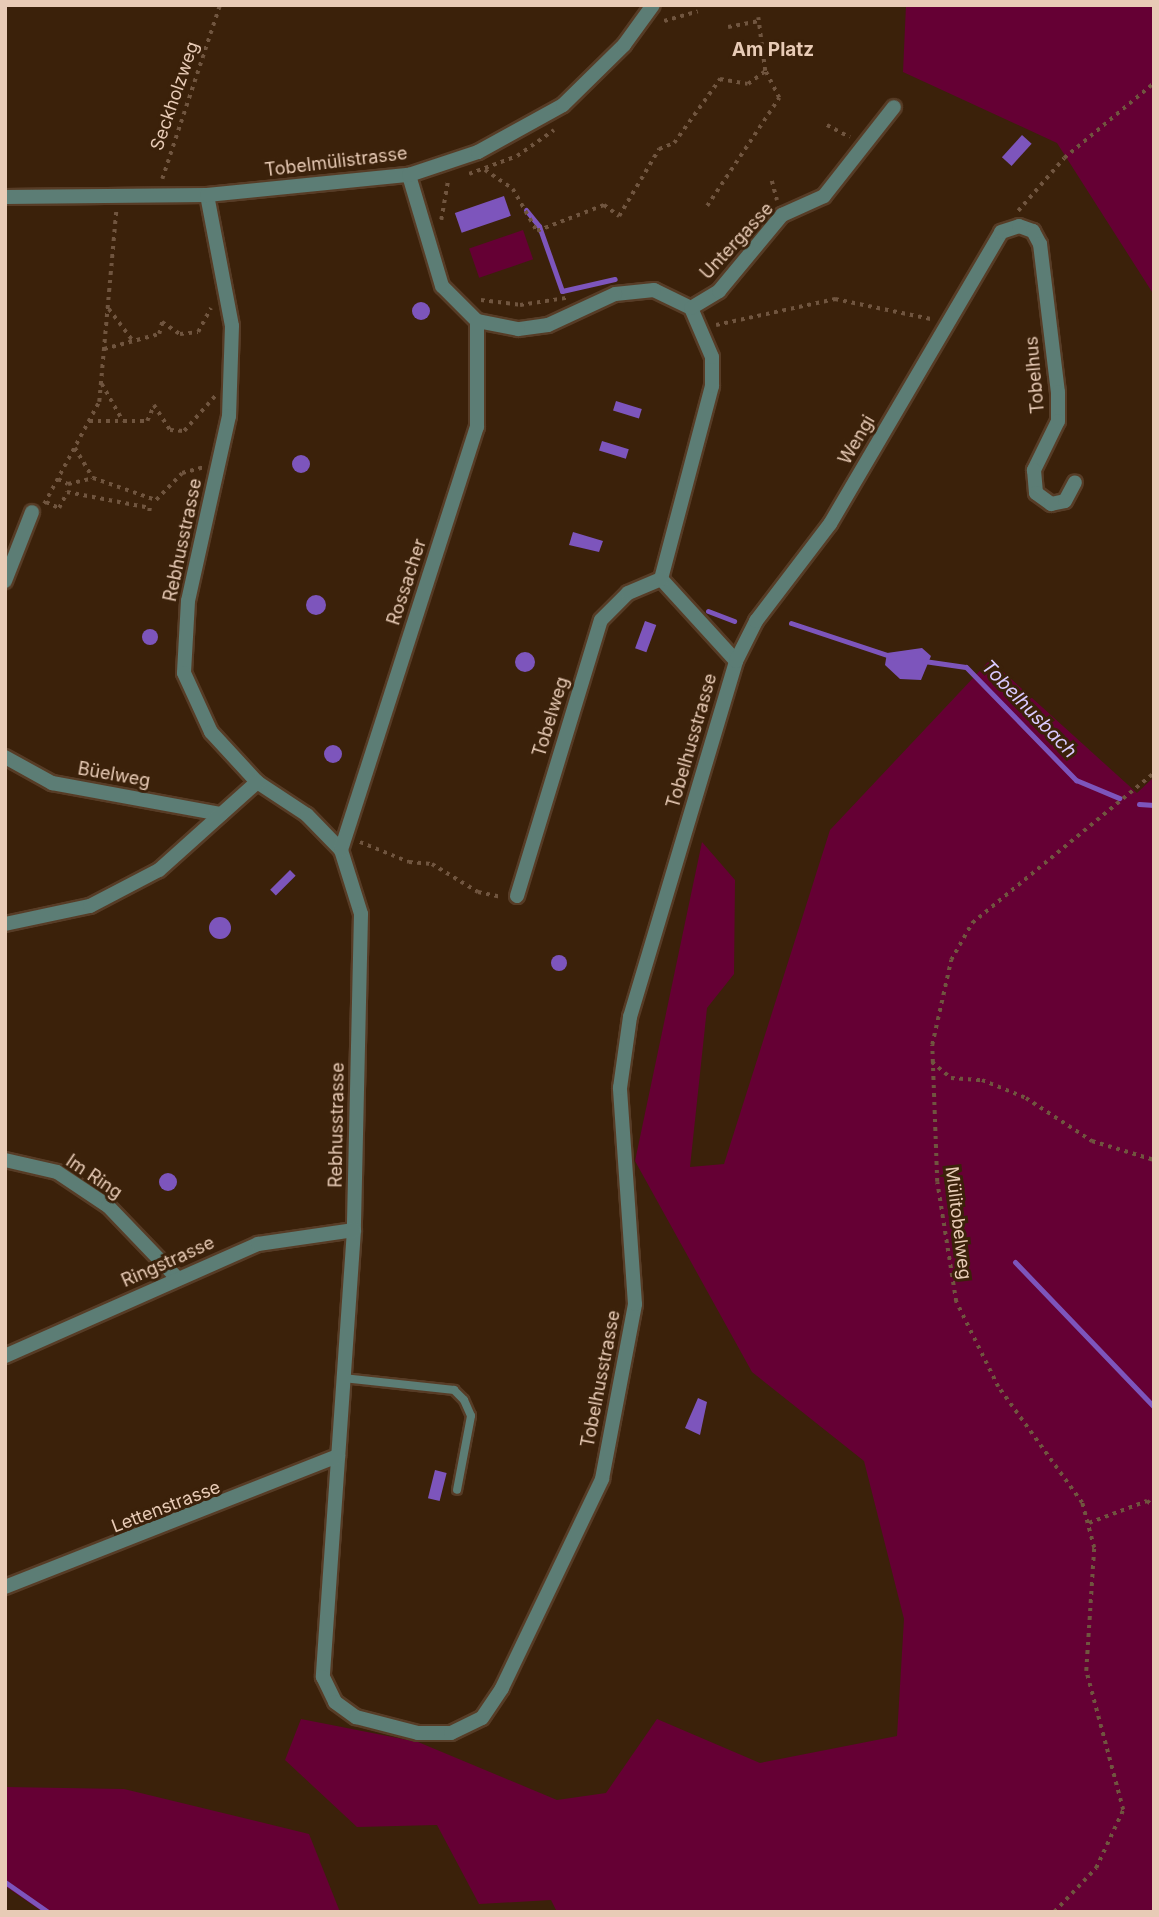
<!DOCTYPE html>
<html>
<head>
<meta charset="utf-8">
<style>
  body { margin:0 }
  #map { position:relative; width:1159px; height:1917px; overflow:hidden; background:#3b210a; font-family:Inter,sans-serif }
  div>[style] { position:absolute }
  .green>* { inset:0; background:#650034; transform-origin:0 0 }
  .water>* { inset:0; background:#7d55bc; transform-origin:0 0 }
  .round { border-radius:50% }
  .stream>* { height:5px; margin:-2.5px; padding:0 2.5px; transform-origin:2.5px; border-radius:2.5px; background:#7d55bc }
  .path>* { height:3.5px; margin-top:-1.75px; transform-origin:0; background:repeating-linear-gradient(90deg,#70553f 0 3.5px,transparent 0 8.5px) }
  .roads { filter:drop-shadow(2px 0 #573c26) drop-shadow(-2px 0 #573c26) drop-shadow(0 2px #573c26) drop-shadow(0 -2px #573c26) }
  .service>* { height:8px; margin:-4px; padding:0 4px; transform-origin:4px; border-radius:4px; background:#5c7d75 }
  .minor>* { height:14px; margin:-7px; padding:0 7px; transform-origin:7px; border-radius:7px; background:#5c7d75 }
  span { translate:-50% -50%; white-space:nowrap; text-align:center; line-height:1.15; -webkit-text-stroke:6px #3b210a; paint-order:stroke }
  .street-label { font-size:18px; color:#e8cbb6 }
  .neighbourhood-label { font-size:19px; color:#e8cbb6; font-weight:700 }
  .water-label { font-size:19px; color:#dacaff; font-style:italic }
  .frame { position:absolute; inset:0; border:7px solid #e8cbb6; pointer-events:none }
</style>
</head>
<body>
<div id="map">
  <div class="green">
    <i style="clip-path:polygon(906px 5px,1154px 5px,1154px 295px,1057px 143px,903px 72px)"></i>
    <i style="left:523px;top:230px;width:31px;height:57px;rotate:71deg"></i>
    <i style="clip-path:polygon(990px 660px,1137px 793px,1154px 777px,1154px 1912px,557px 1912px,551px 1900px,479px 1904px,437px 1825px,357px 1827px,285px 1760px,301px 1719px,418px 1742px,557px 1800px,606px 1793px,657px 1719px,760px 1763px,897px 1736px,904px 1619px,864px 1461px,752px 1372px,635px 1161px,702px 842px,735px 880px,734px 974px,707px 1008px,690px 1167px,724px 1164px,830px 830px)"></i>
    <i style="clip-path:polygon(5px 1787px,124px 1789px,309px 1834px,340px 1912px,43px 1912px,5px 1886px)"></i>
  </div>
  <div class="water">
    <i style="left:1022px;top:135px;width:13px;height:30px;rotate:42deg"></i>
    <i style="left:504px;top:196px;width:21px;height:52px;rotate:71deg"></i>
    <i class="round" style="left:412px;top:302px;width:18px;height:18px"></i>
    <i style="left:616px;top:401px;width:27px;height:10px;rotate:17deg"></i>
    <i style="left:602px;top:441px;width:28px;height:10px;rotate:17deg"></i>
    <i class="round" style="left:292px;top:455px;width:18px;height:18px"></i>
    <i style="clip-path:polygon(573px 532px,603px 541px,599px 552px,569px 545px)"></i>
    <i class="round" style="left:306px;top:595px;width:20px;height:20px"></i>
    <i style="left:645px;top:621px;width:12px;height:29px;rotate:20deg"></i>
    <i class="round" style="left:142px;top:629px;width:16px;height:16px"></i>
    <i style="clip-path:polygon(922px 648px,931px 656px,921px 680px,900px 679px,885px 665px,887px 653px)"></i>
    <i class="round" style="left:515px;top:652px;width:20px;height:20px"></i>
    <i class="round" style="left:324px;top:745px;width:18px;height:18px"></i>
    <i style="left:290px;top:870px;width:8px;height:28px;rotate:45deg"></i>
    <i class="round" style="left:209px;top:917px;width:22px;height:22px"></i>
    <i class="round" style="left:551px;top:955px;width:16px;height:16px"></i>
    <i class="round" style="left:159px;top:1173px;width:18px;height:18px"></i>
    <i style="clip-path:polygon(698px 1398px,707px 1402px,700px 1435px,685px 1428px)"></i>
    <i style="left:435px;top:1470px;width:12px;height:29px;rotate:14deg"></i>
  </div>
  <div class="stream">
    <i style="left:526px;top:210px;width:21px;rotate:51deg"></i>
    <i style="left:539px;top:226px;width:69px;rotate:70.5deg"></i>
    <i style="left:562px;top:291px;width:54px;rotate:-12.8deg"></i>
    <i style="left:708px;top:611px;width:28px;rotate:21deg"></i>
    <i style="left:791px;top:623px;width:108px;rotate:18.4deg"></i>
    <i style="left:924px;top:661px;width:42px;rotate:8.1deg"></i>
    <i style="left:966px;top:667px;width:158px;rotate:45.8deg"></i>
    <i style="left:1076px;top:780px;width:47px;rotate:22.7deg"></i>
    <i style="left:1139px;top:804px;width:15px;rotate:4deg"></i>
    <i style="left:1015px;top:1262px;width:201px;rotate:46.2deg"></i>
    <i style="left:5px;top:1882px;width:52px;rotate:34.9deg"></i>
  </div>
  <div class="path">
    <i style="left:664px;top:21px;width:35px;rotate:-16deg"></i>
    <i style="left:728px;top:27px;width:33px;rotate:-11deg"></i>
    <i style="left:827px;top:125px;width:26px;rotate:28deg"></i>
    <i style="left:485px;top:170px;width:34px;rotate:34deg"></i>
    <i style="left:513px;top:189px;width:48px;rotate:60.3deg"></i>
    <i style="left:537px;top:231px;width:72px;rotate:-21.2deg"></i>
    <i style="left:604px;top:205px;width:19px;rotate:36deg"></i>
    <i style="left:619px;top:216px;width:78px;rotate:-59.2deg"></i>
    <i style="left:659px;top:149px;width:16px;rotate:-22deg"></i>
    <i style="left:674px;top:143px;width:79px;rotate:-54.3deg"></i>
    <i style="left:720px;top:79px;width:28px;rotate:10deg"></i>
    <i style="left:748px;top:84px;width:21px;rotate:-37deg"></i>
    <i style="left:469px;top:174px;width:51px;rotate:-20.6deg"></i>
    <i style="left:517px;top:156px;width:45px;rotate:-35.1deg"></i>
    <i style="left:162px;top:179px;width:183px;rotate:-71.6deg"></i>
    <i style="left:772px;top:181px;width:20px;rotate:75deg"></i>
    <i style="left:707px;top:206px;width:130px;rotate:-56.3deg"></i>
    <i style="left:779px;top:98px;width:30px;rotate:-117deg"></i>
    <i style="left:765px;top:71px;width:54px;rotate:-97.4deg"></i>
    <i style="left:1018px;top:211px;width:70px;rotate:-49deg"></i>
    <i style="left:1064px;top:158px;width:117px;rotate:-39.8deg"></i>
    <i style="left:441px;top:220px;width:41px;rotate:-80.1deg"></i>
    <i style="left:481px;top:300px;width:39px;rotate:7deg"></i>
    <i style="left:520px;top:305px;width:47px;rotate:-8.7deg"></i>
    <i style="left:109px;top:309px;width:40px;rotate:53deg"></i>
    <i style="left:716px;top:325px;width:122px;rotate:-12.3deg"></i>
    <i style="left:835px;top:299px;width:98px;rotate:11.8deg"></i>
    <i style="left:104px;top:349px;width:57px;rotate:-15.3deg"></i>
    <i style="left:159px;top:334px;width:12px;rotate:-76deg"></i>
    <i style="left:162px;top:322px;width:22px;rotate:34deg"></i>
    <i style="left:180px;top:334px;width:18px;rotate:-6deg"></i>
    <i style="left:198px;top:332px;width:27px;rotate:-62deg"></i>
    <i style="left:102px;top:384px;width:43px;rotate:60.4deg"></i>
    <i style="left:89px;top:421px;width:58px"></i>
    <i style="left:147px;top:421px;width:17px;rotate:-66deg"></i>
    <i style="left:154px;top:405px;width:30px;rotate:57deg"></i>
    <i style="left:170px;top:430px;width:14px;rotate:4deg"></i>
    <i style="left:184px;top:431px;width:48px;rotate:-48.4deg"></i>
    <i style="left:75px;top:448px;width:35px;rotate:59deg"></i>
    <i style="left:58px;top:479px;width:11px;rotate:27deg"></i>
    <i style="left:68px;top:484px;width:26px;rotate:-13deg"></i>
    <i style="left:93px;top:478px;width:67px;rotate:19.2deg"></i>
    <i style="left:156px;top:500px;width:37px;rotate:-46deg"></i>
    <i style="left:182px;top:473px;width:23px;rotate:-15deg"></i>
    <i style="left:46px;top:502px;width:14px;rotate:25deg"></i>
    <i style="left:59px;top:508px;width:18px;rotate:-63deg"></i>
    <i style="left:67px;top:492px;width:85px;rotate:10.9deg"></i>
    <i style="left:150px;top:508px;width:8px;rotate:97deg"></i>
    <i style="left:44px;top:504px;width:116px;rotate:-61.7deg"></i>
    <i style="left:99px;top:402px;width:191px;rotate:-84.9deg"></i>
    <i style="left:360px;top:842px;width:53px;rotate:22.2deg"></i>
    <i style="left:409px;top:862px;width:23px;rotate:5deg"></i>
    <i style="left:432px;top:864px;width:54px;rotate:31.3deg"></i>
    <i style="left:478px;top:892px;width:24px;rotate:12deg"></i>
    <i style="left:932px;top:1062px;width:25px;rotate:40deg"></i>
    <i style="left:951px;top:1078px;width:31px;rotate:4deg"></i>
    <i style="left:982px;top:1080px;width:48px;rotate:22.2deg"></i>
    <i style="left:1026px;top:1098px;width:79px;rotate:33.1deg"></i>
    <i style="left:1092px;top:1141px;width:65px;rotate:17deg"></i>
    <i style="left:1089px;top:1523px;width:62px;rotate:-20.8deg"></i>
    <i style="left:1147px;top:1501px;width:9px;rotate:36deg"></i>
    <i style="left:1054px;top:1912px;width:61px;rotate:-46.3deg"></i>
    <i style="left:1096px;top:1868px;width:64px;rotate:-65deg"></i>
    <i style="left:1123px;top:1810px;width:144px;rotate:-104.9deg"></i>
    <i style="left:1086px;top:1671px;width:123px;rotate:-86.3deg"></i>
    <i style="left:1094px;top:1548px;width:47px;rotate:-104.9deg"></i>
    <i style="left:1082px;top:1503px;width:143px;rotate:-125.9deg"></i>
    <i style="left:998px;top:1387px;width:95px;rotate:-116.3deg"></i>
    <i style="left:956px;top:1302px;width:121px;rotate:-99deg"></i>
    <i style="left:937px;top:1182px;width:137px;rotate:-92.1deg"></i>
    <i style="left:932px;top:1045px;width:87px;rotate:-77.4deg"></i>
    <i style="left:951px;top:960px;width:43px;rotate:-60.4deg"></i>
    <i style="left:972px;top:923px;width:236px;rotate:-39.5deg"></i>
  </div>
  <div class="roads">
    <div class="service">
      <i style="left:343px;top:1378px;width:112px;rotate:6.2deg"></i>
      <i style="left:454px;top:1390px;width:14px;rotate:45deg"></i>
      <i style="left:464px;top:1400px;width:17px;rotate:66deg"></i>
      <i style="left:471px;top:1416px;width:75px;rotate:100.7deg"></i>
    </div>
    <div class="minor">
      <i style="left:207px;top:195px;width:133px;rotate:79.2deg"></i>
      <i style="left:232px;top:326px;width:90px;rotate:91.9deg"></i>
      <i style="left:229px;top:416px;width:189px;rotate:102.5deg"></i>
      <i style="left:188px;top:601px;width:72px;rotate:93.2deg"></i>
      <i style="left:184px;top:673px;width:65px;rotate:65.4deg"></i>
      <i style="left:211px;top:732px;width:68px;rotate:47.4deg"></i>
      <i style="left:257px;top:782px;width:60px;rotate:33.4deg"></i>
      <i style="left:307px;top:815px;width:49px;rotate:45.8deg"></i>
      <i style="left:341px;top:850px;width:67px;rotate:72.6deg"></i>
      <i style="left:361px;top:914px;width:316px;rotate:91.3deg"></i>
      <i style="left:354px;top:1230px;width:448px;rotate:94deg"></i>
      <i style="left:323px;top:1677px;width:28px;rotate:64deg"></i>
      <i style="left:335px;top:1702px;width:26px;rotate:36deg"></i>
      <i style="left:356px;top:1717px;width:64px;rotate:14.5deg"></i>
      <i style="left:418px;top:1733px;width:33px"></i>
      <i style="left:451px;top:1733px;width:34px;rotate:-26deg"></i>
      <i style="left:482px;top:1718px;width:36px;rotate:-56deg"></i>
      <i style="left:502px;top:1688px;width:232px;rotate:-64.4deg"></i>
      <i style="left:602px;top:1479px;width:178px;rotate:-79.3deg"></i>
      <i style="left:635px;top:1304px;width:217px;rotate:-94deg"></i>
      <i style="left:620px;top:1088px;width:72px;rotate:-82deg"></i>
      <i style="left:630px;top:1017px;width:371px;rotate:-73.4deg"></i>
      <i style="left:736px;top:661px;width:111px;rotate:-132.4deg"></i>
      <i style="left:661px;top:579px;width:200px;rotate:-75.2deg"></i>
      <i style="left:712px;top:386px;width:29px;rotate:-90deg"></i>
      <i style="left:712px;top:357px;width:53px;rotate:-113.2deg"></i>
      <i style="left:691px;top:308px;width:41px;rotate:-154.1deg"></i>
      <i style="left:654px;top:290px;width:39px;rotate:174deg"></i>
      <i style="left:615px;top:294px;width:74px;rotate:155.2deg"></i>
      <i style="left:548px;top:325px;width:30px;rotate:172deg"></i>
      <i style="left:518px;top:329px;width:42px;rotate:-169deg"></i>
      <i style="left:477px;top:321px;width:49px;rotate:-135deg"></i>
      <i style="left:442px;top:286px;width:116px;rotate:-106.6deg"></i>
      <i style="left:5px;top:197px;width:202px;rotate:-0.6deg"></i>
      <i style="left:207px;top:195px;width:203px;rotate:-5.7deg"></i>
      <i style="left:409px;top:175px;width:73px;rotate:-18.4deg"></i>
      <i style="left:478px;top:152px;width:97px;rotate:-28.9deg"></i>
      <i style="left:563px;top:105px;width:86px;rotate:-44.5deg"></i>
      <i style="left:624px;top:45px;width:49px;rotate:-54.1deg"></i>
      <i style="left:691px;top:308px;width:33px;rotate:-31deg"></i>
      <i style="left:719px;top:291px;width:99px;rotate:-50.3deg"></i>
      <i style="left:782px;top:215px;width:46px;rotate:-24.3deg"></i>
      <i style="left:824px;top:196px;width:113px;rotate:-51.8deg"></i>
      <i style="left:5px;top:581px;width:74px;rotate:-68.6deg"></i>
      <i style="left:736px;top:661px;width:45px;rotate:-63.4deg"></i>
      <i style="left:756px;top:621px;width:122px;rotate:-52.7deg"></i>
      <i style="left:830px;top:524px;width:338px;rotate:-59.6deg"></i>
      <i style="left:1001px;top:232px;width:19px;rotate:-18deg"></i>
      <i style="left:1019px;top:226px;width:15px;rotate:20deg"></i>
      <i style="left:1033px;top:231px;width:15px;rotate:62deg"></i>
      <i style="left:1040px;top:244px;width:149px;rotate:83.1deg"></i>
      <i style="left:1058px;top:392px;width:29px;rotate:90deg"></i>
      <i style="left:1058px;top:421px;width:55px;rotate:116.1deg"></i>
      <i style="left:1034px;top:470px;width:23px;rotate:85deg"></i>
      <i style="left:1036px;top:493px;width:19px;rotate:36deg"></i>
      <i style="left:1051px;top:504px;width:14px;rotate:-12deg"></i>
      <i style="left:1065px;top:501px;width:21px;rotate:-62deg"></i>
      <i style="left:5px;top:757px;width:54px;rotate:29deg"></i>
      <i style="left:52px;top:783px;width:172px;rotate:10.4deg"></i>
      <i style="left:341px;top:850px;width:444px;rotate:-72.2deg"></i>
      <i style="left:477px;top:427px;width:106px;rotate:-90deg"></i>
      <i style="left:517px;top:896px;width:288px;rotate:-73.1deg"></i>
      <i style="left:601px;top:620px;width:38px;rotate:-45deg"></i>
      <i style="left:628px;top:593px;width:36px;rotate:-23deg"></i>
      <i style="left:5px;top:924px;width:87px;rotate:-12deg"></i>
      <i style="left:90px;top:906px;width:78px;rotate:-27.6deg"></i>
      <i style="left:159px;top:870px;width:132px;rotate:-41.9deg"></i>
      <i style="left:5px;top:1160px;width:53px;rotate:13deg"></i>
      <i style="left:57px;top:1172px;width:61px;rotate:33.7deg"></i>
      <i style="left:108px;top:1206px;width:100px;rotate:46.2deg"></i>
      <i style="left:5px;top:1356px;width:277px;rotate:-23.9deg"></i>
      <i style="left:258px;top:1244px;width:97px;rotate:-8.3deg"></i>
      <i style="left:5px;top:1587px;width:358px;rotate:-21.5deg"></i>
    </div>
  </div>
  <div class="street-label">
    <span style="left:175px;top:96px;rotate:-71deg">Seckholzweg</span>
    <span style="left:336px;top:162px;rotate:-7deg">Tobelmülistrasse</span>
    <span style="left:737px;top:241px;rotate:-47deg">Untergasse</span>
    <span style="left:1035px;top:375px;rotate:-95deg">Tobelhus</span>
    <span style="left:857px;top:440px;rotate:-60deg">Wengi</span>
    <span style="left:183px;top:540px;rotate:-78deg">Rebhusstrasse</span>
    <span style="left:407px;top:582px;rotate:-72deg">Rossacher</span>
    <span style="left:551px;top:717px;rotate:-73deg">Tobelweg</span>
    <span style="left:692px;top:741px;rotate:-74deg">Tobelhusstrasse</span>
    <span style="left:114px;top:775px;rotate:10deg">Büelweg</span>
    <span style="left:337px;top:1125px;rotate:-89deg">Rebhusstrasse</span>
    <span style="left:94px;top:1177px;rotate:34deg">Im Ring</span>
    <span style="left:958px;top:1223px;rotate:83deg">Mülitobelweg</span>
    <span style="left:168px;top:1262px;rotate:-24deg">Ringstrasse</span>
    <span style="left:601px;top:1379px;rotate:-79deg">Tobelhusstrasse</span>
    <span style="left:166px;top:1507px;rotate:-21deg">Lettenstrasse</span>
  </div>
  <div class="neighbourhood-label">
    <span style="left:773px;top:50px">Am Platz</span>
  </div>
  <div class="water-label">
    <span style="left:1029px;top:709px;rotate:46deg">Tobelhusbach</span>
  </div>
  <div class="frame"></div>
</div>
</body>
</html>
